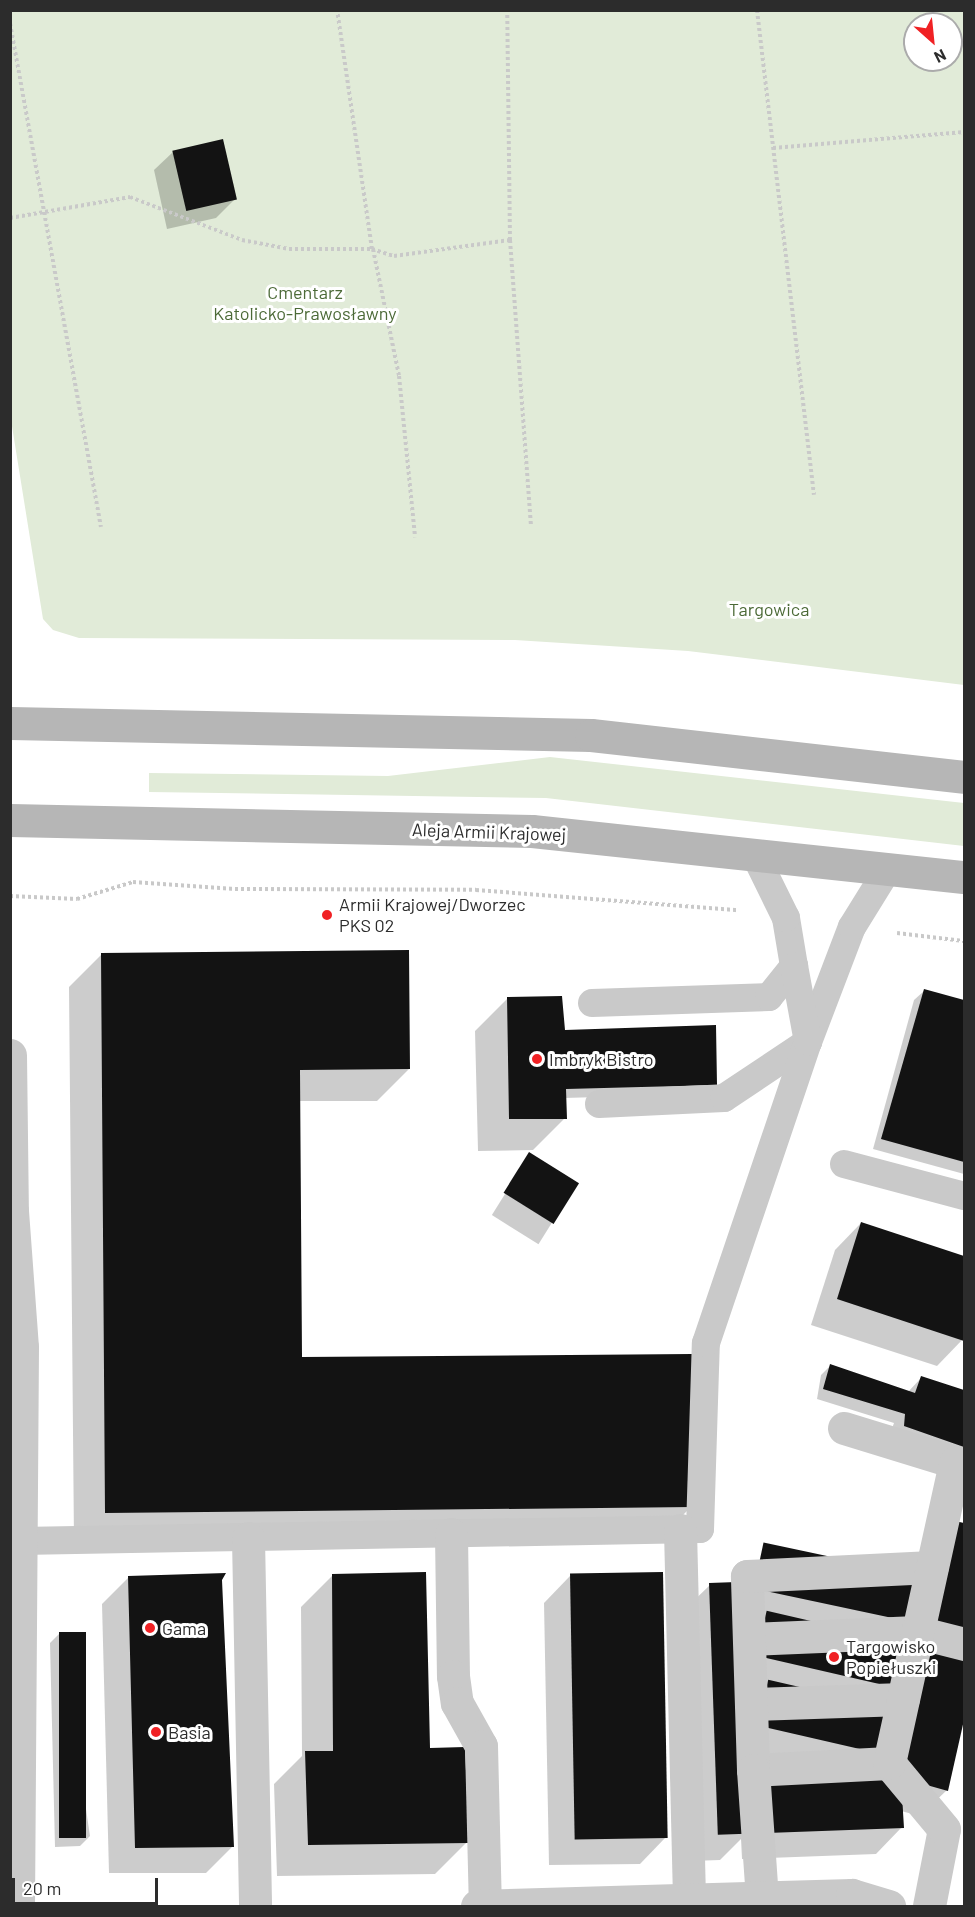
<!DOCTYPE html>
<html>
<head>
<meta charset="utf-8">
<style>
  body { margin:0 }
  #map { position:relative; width:975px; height:1917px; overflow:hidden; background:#fff; font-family:Barlow,sans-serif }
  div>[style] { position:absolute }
  .green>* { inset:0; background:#e1ebd8 }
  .shadow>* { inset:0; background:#0003; transform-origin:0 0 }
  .building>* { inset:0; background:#131313; transform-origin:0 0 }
  .path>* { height:4px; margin-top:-2px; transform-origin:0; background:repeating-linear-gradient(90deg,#c9c9c9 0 3px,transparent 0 6px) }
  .lane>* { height:28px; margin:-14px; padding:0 14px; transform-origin:14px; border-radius:14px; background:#c9c9c9 }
  .street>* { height:33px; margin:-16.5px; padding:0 16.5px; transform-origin:16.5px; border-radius:16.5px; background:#c9c9c9 }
  .secondary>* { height:33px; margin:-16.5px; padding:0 16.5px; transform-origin:16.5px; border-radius:16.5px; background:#b6b6b6 }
  .dots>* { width:16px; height:16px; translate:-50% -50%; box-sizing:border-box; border:3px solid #fff; border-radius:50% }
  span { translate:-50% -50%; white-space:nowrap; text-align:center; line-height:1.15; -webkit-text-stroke:6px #fff; paint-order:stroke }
  .park-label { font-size:18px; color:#4c6a37 }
  .street-label { font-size:18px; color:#2c2c2c }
  .poi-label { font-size:18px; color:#2c2c2c }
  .left { translate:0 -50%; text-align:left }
  .frame { position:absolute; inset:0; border:12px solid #2c2c2c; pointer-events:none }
  .north { position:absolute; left:903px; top:12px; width:60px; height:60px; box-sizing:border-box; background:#fff; border:2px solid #ababab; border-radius:50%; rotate:153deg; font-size:16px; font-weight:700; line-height:24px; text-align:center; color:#2c2c2c }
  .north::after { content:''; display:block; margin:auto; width:21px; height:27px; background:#f02124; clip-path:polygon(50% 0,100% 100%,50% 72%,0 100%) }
  .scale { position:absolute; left:12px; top:1878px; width:146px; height:27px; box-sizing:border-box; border:3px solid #2c2c2c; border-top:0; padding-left:8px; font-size:18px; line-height:21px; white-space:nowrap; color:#2c2c2c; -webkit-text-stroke:4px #fff; paint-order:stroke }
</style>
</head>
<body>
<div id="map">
  <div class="green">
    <i style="clip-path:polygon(evenodd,10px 11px,964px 11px,964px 685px,688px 651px,515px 640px,79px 638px,53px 630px,43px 619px,11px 420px,10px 11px,915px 24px,951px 24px,951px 60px,915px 60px,915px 24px)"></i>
    <i style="clip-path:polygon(550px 757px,964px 803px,964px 846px,546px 798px,149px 792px,149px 773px,388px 776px)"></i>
  </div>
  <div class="shadow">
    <i style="clip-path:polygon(173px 152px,235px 199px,216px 218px,167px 229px,154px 170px)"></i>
    <i style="clip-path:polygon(101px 955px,409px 1069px,377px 1101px,299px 1101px,301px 1359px,692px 1506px,660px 1538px,74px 1544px,69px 987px)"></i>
    <i style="clip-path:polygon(924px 991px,964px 1002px,964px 1174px,873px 1149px,914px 1000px)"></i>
    <i style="clip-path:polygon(507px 999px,562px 1035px,706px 1094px,564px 1098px,565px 1118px,533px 1150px,478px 1151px,475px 1031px)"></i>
    <i style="left:530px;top:1154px;width:55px;height:72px;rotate:32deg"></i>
    <i style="clip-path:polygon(861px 1223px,964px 1258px,964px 1338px,937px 1366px,811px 1325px,835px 1250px)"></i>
    <i style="clip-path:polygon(831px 1365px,908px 1392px,921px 1378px,964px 1392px,964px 1460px,886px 1445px,894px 1423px,817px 1399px,821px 1375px)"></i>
    <i style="clip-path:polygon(955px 1523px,964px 1525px,964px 1713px,947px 1790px,920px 1816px,901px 1811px,902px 1827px,876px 1854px,742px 1859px,741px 1839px,720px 1860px,692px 1861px,683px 1611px,710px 1585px,922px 1577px)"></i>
    <i style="clip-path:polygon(333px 1575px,429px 1750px,467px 1842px,435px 1874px,277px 1876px,274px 1784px,302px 1756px,301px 1607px)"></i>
    <i style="clip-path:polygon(570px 1576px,666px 1837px,640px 1864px,549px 1865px,544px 1603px)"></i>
    <i style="clip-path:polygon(129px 1577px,220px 1580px,232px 1847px,206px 1873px,109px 1873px,102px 1604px)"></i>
    <i style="clip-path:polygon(60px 1633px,90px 1836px,80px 1846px,55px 1847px,50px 1643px)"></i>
  </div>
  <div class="building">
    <i style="left:223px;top:139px;width:62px;height:52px;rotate:77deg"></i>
    <i style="clip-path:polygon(409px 950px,410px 1069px,300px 1070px,302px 1357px,692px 1354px,693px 1507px,105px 1513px,101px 953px)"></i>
    <i style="clip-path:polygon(924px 989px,964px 1000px,964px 1162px,881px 1139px)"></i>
    <i style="clip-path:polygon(562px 996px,565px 1030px,716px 1025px,717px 1085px,566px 1089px,567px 1119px,509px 1119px,507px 997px)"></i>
    <i style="left:529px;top:1152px;width:59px;height:48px;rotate:32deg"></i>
    <i style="clip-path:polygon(861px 1222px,964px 1256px,964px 1341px,837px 1299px)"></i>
    <i style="clip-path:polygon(830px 1364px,915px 1393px,921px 1376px,964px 1390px,964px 1447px,904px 1426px,905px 1414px,823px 1389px)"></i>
    <i style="clip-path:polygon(955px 1521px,964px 1523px,964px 1634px,931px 1625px)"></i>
    <i style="clip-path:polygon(426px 1572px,430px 1748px,465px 1747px,469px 1843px,308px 1845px,305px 1751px,333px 1751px,332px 1574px)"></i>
    <i style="left:663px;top:1572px;width:266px;height:93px;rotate:89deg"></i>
    <i style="clip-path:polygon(226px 1573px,222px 1580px,234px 1847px,135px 1848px,128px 1576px)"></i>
    <i style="left:921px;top:1576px;width:47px;height:161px;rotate:102deg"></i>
    <i style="left:737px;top:1582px;width:252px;height:28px;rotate:88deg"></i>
    <i style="left:59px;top:1632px;width:27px;height:206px"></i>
    <i style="left:906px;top:1643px;width:46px;height:143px;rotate:103deg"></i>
    <i style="clip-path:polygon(926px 1647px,964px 1655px,964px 1720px,948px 1791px,916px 1782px,900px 1761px)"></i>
    <i style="left:891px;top:1708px;width:47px;height:126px;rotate:103deg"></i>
    <i style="clip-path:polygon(884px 1774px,902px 1795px,904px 1828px,767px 1833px,766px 1778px)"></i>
  </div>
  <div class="path">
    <i style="left:757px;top:10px;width:488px;rotate:83.3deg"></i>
    <i style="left:10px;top:23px;width:512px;rotate:79.77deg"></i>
    <i style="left:773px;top:148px;width:192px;rotate:-4.8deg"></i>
    <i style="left:10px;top:218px;width:122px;rotate:-9.9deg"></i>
    <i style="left:130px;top:197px;width:120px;rotate:21deg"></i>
    <i style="left:242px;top:240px;width:48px;rotate:10.8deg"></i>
    <i style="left:289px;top:249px;width:83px"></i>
    <i style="left:372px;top:249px;width:242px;rotate:-98.3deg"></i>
    <i style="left:510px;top:240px;width:285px;rotate:85.8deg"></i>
    <i style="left:372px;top:249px;width:23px;rotate:18deg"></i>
    <i style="left:394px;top:256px;width:117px;rotate:-7.9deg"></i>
    <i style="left:510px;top:240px;width:230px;rotate:-90.7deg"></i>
    <i style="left:373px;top:249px;width:130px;rotate:78.4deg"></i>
    <i style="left:399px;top:376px;width:162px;rotate:84.3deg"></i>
    <i style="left:10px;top:896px;width:67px;rotate:2.6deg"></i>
    <i style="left:77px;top:899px;width:59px;rotate:-16.9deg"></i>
    <i style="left:133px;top:882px;width:102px;rotate:3.9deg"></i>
    <i style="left:235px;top:889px;width:241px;rotate:0.2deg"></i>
    <i style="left:476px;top:890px;width:263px;rotate:4.4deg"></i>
    <i style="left:897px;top:933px;width:67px;rotate:6.8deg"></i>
  </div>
  <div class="lane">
    <i style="left:592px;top:1003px;width:177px;rotate:-1.9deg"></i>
    <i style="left:769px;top:997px;width:40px;rotate:-51deg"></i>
    <i style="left:794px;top:966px;width:49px;rotate:-99.5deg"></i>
    <i style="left:786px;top:918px;width:70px;rotate:-116.2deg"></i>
    <i style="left:599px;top:1104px;width:125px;rotate:-2.7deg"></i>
    <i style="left:724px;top:1098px;width:101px;rotate:-33.7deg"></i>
    <i style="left:808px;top:1042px;width:123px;rotate:-69.1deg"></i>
    <i style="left:852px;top:927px;width:68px;rotate:-58.2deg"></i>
    <i style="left:844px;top:1164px;width:124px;rotate:14.9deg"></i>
    <i style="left:20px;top:1541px;width:680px;rotate:-1.01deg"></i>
    <i style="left:700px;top:1529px;width:186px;rotate:-88.2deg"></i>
    <i style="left:706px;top:1343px;width:318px;rotate:-71.3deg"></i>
    <i style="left:808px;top:1042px;width:77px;rotate:-100.4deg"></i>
  </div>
  <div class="street">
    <i style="left:10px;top:1055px;width:156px;rotate:89.3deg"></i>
    <i style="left:12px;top:1211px;width:136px;rotate:85.8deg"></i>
    <i style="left:22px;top:1347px;width:559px;rotate:90.41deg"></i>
    <i style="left:844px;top:1428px;width:126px;rotate:17.1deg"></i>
    <i style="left:680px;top:1530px;width:370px;rotate:88.6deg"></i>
    <i style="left:451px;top:1534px;width:142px;rotate:89.2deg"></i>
    <i style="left:453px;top:1676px;width:27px;rotate:82deg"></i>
    <i style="left:457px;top:1703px;width:49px;rotate:60.8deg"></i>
    <i style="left:481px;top:1746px;width:160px;rotate:88.6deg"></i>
    <i style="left:248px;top:1538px;width:368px;rotate:88.9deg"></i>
    <i style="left:749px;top:1639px;width:168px;rotate:-2.4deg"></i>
    <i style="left:917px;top:1632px;width:49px;rotate:14.3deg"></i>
    <i style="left:751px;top:1704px;width:152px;rotate:-1.9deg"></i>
    <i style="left:889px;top:1763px;width:136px;rotate:177.1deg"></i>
    <i style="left:753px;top:1770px;width:194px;rotate:-91.8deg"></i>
    <i style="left:747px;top:1576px;width:185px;rotate:-2.8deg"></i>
    <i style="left:753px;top:1770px;width:128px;rotate:86deg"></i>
    <i style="left:477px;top:1906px;width:375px;rotate:-1.7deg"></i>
    <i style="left:852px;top:1895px;width:39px;rotate:17deg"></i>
    <i style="left:929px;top:1906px;width:78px;rotate:-79deg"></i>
    <i style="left:944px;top:1829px;width:86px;rotate:-129.8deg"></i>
    <i style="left:889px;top:1763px;width:308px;rotate:-77.6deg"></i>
  </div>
  <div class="secondary">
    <i style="left:10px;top:723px;width:581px;rotate:1.18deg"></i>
    <i style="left:591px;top:735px;width:375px;rotate:6.4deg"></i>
    <i style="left:10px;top:820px;width:522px;rotate:1.21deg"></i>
    <i style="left:532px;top:831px;width:434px;rotate:6.1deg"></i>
  </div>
  <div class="dots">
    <i style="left:327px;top:915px;background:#f02124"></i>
    <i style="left:537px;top:1059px;background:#f02124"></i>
    <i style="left:150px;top:1628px;background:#f02124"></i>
    <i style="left:834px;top:1657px;background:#f02124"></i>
    <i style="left:156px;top:1732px;background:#f02124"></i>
  </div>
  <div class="park-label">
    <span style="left:305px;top:303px">Cmentarz<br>Katolicko-Prawosławny</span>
    <span style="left:769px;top:609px">Targowica</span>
  </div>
  <div class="street-label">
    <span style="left:489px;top:832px;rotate:2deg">Aleja Armii Krajowej</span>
  </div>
  <div class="poi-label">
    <span class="left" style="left:339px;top:915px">Armii Krajowej/Dworzec<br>PKS 02</span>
    <span class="left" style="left:549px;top:1059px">Imbryk Bistro</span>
    <span class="left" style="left:162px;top:1628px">Gama</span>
    <span class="left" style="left:846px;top:1657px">Targowisko<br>Popiełuszki</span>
    <span class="left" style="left:168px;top:1732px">Basia</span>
  </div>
  <div class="frame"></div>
  <div class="north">N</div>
  <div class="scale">20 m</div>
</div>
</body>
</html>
